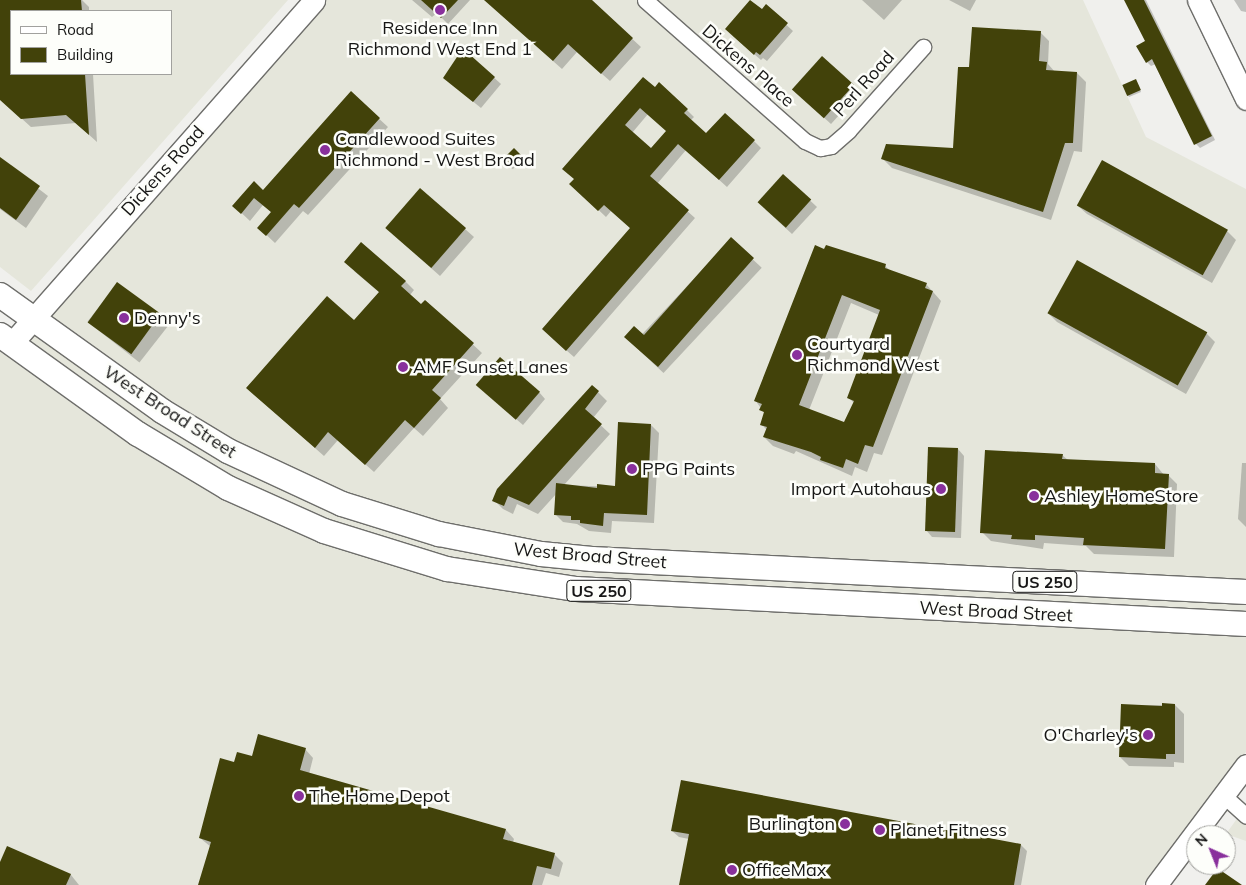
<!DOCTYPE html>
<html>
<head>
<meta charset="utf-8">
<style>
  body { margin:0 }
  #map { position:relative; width:1246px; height:885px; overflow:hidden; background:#f0f0ed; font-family:Mulish,sans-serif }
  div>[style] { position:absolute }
  .built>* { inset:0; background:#e5e6db }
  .shadow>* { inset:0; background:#0003; transform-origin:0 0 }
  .building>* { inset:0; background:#42420a; transform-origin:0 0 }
  .roads { filter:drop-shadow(1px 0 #6e6e6b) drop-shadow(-1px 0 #6e6e6b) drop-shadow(0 1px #6e6e6b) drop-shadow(0 -1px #6e6e6b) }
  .street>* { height:15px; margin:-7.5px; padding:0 7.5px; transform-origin:7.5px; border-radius:7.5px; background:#fff }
  .secondary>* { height:21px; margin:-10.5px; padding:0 10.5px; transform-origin:10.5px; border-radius:10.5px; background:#fff }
  .primary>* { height:24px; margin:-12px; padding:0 12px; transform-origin:12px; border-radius:12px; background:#fff }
  .dots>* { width:14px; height:14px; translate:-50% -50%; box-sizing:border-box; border:2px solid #fdfefa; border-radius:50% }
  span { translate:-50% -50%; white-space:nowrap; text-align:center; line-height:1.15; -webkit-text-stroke:5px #fdfefa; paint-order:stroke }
  .shield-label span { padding:1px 4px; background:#fdfefa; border:1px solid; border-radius:4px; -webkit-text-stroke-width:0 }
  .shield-label { font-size:16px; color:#161615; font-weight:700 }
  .poi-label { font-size:18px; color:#161615 }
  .left { translate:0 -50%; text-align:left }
  .right { translate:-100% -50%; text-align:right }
  .street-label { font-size:18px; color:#161615 }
  .legend { position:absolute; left:10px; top:10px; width:162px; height:65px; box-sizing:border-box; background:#fdfefa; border:1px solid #a1a19e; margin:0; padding:6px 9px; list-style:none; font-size:15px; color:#161615 }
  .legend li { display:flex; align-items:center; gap:10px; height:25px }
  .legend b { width:25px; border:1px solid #a1a19e }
  .north { position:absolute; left:1186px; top:825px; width:50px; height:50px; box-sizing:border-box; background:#fdfefa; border:1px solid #a1a19e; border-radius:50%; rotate:316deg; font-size:14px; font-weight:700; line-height:20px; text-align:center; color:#161615 }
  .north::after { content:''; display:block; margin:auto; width:18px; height:22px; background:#89309c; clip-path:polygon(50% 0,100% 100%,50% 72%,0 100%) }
</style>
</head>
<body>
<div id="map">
  <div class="built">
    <i style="clip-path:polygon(evenodd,0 0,288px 0,31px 291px,0 267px,0 0,11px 11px,171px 11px,171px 74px,11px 74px,11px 11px)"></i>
    <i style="clip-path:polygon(321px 0,1083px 0,1146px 137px,1246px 189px,1246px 752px,1143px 885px,0 885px,0 336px,17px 348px)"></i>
    <i style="clip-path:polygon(1246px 806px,1246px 841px,1226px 834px)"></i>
  </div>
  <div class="shadow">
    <i style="clip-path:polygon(0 0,82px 0,89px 7px,89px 11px,11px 11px,11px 74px,93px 74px,97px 142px,76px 123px,31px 127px,0 99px)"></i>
    <i style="clip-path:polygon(412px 0,470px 0,448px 24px,437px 13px,432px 17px)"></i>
    <i style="clip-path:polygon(497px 0,590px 0,641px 47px,610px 81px,577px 52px,562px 69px,500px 14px)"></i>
    <i style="clip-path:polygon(862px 0,902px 0,884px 20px)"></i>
    <i style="clip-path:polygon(949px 0,976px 0,970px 11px)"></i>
    <i style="clip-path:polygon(1126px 0,1146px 0,1215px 140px,1200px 148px,1196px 144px,1156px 64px,1151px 66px,1147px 62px,1146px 42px)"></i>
    <i style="clip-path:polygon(1234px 0,1246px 0,1246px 12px,1241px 11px)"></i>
    <i style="clip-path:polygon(766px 6px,793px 31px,767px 61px,763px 58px,761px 60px,733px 36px)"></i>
    <i style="clip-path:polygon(1040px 32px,1049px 41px,1048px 64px,1055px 72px,1077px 73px,1086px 82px,1082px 152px,1074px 151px,1051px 220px,892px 168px,883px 159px,955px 150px,971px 69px)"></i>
    <i style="clip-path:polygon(469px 55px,501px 84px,481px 108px,444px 78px)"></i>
    <i style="clip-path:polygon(822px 58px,860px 92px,831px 124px,800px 96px)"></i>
    <i style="clip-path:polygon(1137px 82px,1141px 92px,1129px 97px,1123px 86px)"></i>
    <i style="clip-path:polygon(evenodd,655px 89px,687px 110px,694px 117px,690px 121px,706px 135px,754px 141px,761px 148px,727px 187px,686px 150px,657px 184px,695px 218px,574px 357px,550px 336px,631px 229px,611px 211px,606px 217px,571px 184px,655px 89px,648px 114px,667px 131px,651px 150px,632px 133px,648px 114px)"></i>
    <i style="clip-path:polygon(351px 93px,388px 127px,308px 215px,303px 211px,275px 243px,259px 228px,272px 213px,263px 205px,250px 221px,234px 206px,263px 192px)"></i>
    <i style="left:514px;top:150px;width:12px;height:15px;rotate:42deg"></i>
    <i style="clip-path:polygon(0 159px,48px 196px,26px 228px,0 209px)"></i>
    <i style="clip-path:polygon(783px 175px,817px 207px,792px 234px,765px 209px)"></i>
    <i style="clip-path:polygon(1078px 206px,1227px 231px,1236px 240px,1212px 283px,1087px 214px)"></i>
    <i style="clip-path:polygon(465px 229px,474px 237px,440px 276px,396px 237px)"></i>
    <i style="left:731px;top:239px;width:42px;height:144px;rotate:43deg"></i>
    <i style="clip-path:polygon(evenodd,815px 247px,885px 266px,892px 272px,926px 284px,941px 301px,882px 455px,874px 453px,867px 472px,855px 467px,852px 476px,796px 451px,794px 454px,773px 446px,764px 437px,767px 430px,761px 424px,765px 414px,755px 400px,815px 247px,851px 303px,879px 315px,848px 397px,854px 403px,844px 423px,809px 410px,851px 303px)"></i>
    <i style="clip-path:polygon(354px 271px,405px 281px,414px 290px,410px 295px,422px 306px,426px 301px,482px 353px,440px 399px,448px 408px,423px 436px,414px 428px,374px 472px,338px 440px,324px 456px,256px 396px,354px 322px,380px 293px)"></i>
    <i style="left:117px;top:284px;width:66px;height:48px;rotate:38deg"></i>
    <i style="clip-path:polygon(1048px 313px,1206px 333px,1215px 342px,1186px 394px,1057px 322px)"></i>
    <i style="clip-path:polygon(484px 391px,539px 392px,545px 399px,523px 425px)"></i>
    <i style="clip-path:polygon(598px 392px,607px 401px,593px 418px,610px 434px,564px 485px,616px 487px,651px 425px,659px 433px,654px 523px,612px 521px,611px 533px,589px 531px,577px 524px,563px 522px,555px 514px,557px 493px,538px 514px,517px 504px,513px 514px,503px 509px,494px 500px)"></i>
    <i style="clip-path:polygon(958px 449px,964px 456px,961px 538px,932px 537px,926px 530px)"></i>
    <i style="clip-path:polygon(1062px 455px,1068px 460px,1155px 464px,1164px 475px,1168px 475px,1177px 484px,1174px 557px,1094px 554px,1086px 546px,1044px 543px,1043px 549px,991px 541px,982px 532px)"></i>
    <i style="clip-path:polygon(1242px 463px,1246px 463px,1246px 527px,1238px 519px)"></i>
    <i style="clip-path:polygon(1175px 705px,1184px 714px,1184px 763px,1174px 762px,1174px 767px,1129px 766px,1120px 757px,1122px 706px)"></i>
    <i style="clip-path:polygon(305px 749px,313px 758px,309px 774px,506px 830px,514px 839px,513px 842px,554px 854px,563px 863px,559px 877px,546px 873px,542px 885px,200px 885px,211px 847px,200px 838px,235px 763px)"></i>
    <i style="clip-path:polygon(672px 831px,1021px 845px,1027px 851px,1021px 885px,681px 885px,689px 839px,679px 837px)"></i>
    <i style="clip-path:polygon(8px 847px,71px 875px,79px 885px,0 885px,0 865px)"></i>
  </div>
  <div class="building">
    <i style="clip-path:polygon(0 0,81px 0,82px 11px,11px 11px,11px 74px,85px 74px,89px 135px,66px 115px,21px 119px,0 100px)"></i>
    <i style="clip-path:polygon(421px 0,458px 0,441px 18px)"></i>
    <i style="clip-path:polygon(484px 0,592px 0,633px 38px,601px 74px,568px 44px,553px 61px)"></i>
    <i style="clip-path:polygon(750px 0,762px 9px,766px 4px,788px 23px,760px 55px,756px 52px,754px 55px,725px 29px)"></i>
    <i style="clip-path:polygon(1124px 0,1144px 0,1212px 136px,1194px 145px,1152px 59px,1146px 63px,1136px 46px,1145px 41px)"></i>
    <i style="clip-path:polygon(972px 27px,1041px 31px,1039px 61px,1047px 62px,1046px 70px,1077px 72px,1073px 143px,1065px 143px,1043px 212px,881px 159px,886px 144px,953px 148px,958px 67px,969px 67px)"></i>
    <i style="clip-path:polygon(468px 53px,495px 77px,473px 102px,443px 78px,459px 54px,464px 58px)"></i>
    <i style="left:822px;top:56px;width:43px;height:45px;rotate:42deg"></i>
    <i style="clip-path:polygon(evenodd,643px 77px,655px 87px,659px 82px,688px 109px,684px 113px,706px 133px,725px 113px,755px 140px,719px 180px,678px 144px,650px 176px,689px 210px,566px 351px,542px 329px,630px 228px,604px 205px,598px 211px,569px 184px,574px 179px,562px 169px,643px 77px,640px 108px,666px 131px,651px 148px,625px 125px,640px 108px)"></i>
    <i style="left:1136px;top:79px;width:12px;height:15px;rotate:66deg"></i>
    <i style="clip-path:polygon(351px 91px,380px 118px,299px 208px,294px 204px,266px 236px,257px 228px,271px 212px,254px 198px,241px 214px,232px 206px,254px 181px,263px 190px)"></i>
    <i style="left:514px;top:148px;width:11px;height:18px;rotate:45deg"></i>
    <i style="clip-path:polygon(0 157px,40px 186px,16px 220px,0 208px)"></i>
    <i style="left:1102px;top:160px;width:144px;height:52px;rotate:29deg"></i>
    <i style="left:783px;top:174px;width:38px;height:38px;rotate:42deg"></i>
    <i style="left:420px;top:188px;width:61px;height:53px;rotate:41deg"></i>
    <i style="clip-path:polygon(731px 237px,754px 258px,658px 367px,624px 337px,634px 326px,644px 335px)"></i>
    <i style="clip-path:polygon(361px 242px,406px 281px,401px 286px,421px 304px,425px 300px,474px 343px,432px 390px,441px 398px,414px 428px,405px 420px,365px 465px,328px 432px,315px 448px,246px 388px,327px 296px,354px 320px,379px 292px,344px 262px)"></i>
    <i style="clip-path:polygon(evenodd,815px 245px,824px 249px,826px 245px,886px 264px,885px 268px,927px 283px,925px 288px,933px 291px,873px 447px,865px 445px,858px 464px,846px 459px,843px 468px,820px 460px,821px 457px,811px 452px,763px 437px,767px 427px,760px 425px,764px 412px,759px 410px,762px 404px,754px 401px,815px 245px,842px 295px,880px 310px,847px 398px,854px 401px,844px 422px,799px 405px,842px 295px)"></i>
    <i style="left:1077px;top:260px;width:149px;height:61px;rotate:29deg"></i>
    <i style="left:117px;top:282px;width:54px;height:50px;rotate:36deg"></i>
    <i style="left:500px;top:357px;width:53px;height:37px;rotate:41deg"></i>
    <i style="clip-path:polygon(592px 385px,599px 391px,585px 409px,602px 424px,529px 505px,508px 496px,504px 506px,492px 501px,497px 489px)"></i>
    <i style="clip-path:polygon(618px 422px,651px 424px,647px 515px,604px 513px,603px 526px,580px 523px,580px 520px,571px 520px,571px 516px,554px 515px,556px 483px,597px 488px,597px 484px,615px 486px)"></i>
    <i style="left:928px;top:447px;width:30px;height:84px;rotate:2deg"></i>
    <i style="clip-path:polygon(985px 450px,1063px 454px,1062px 459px,1155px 463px,1155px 473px,1169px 474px,1165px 549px,1083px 545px,1084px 538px,1035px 535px,1035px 540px,1011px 539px,1012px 535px,980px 533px)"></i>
    <i style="clip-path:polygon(1162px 703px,1175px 704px,1175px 754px,1166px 754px,1166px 759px,1119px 757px,1121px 704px,1162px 706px)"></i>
    <i style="clip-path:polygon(258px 734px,306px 748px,300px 770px,506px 829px,503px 839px,555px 853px,551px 869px,537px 866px,532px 885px,198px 885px,211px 842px,199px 838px,220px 758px,234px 762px,237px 752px,252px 756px)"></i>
    <i style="clip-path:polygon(681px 780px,1021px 844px,1014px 885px,679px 885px,689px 834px,671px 831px)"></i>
    <i style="clip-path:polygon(7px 846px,71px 874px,66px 885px,0 885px,0 862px)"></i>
    <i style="clip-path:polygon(1223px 872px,1242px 885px,1205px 885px,1214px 873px)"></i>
  </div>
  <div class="roads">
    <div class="street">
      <i style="left:645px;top:0;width:213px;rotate:41.4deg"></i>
      <i style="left:805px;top:141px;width:17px;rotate:25deg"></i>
      <i style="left:820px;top:148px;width:11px;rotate:-10deg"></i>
      <i style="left:831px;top:146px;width:23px;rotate:-41deg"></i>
      <i style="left:848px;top:131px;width:113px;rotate:-48.2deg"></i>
      <i style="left:1223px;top:795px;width:31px;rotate:42deg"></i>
    </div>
    <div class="secondary">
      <i style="left:1198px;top:0;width:110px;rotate:64.1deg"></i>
      <i style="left:12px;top:343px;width:457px;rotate:-48.6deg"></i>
      <i style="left:1156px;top:885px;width:150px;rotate:-53.1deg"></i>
    </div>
    <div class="primary">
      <i style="left:0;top:295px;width:199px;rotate:35.6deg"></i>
      <i style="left:162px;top:411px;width:77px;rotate:31.2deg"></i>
      <i style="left:228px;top:451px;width:126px;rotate:24.9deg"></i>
      <i style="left:342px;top:504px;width:102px;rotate:17.2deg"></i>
      <i style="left:439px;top:534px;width:104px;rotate:11.1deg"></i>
      <i style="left:541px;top:554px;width:51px;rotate:5.6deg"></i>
      <i style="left:592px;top:559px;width:655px;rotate:2.89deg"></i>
      <i style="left:0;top:335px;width:170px;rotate:35.7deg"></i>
      <i style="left:138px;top:434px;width:105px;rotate:31deg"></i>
      <i style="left:228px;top:488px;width:105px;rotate:24.1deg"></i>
      <i style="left:324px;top:531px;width:129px;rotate:17.2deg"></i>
      <i style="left:447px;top:569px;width:131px;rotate:8.8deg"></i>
      <i style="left:576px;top:589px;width:671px;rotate:2.99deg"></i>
    </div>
  </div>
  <div class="dots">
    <i style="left:440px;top:10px;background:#89309c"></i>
    <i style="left:325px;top:150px;background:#89309c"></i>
    <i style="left:124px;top:318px;background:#89309c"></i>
    <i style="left:797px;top:355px;background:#89309c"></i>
    <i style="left:403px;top:367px;background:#89309c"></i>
    <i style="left:632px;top:469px;background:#89309c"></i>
    <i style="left:941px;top:489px;background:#89309c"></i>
    <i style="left:1034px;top:496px;background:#89309c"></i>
    <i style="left:1148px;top:735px;background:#89309c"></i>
    <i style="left:299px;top:796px;background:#89309c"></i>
    <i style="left:845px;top:824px;background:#89309c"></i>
    <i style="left:880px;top:830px;background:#89309c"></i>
    <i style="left:732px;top:870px;background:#89309c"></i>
  </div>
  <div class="shield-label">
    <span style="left:1045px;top:582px">US 250</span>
    <span style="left:599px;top:591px">US 250</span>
  </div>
  <div class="poi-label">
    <span style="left:440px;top:39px">Residence Inn<br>Richmond West End 1</span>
    <span class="left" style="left:335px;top:150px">Candlewood Suites<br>Richmond - West Broad</span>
    <span class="left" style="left:134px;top:318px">Denny's</span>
    <span class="left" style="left:807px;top:355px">Courtyard<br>Richmond West</span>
    <span class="left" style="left:413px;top:367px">AMF Sunset Lanes</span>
    <span class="left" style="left:642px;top:469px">PPG Paints</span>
    <span class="right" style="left:931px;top:489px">Import Autohaus</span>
    <span class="left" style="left:1044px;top:496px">Ashley HomeStore</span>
    <span class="right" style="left:1138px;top:735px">O'Charley's</span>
    <span class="left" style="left:309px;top:796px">The Home Depot</span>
    <span class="right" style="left:835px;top:824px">Burlington</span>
    <span class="left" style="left:890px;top:830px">Planet Fitness</span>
    <span class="left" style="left:742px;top:870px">OfficeMax</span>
  </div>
  <div class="street-label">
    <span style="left:748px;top:66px;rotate:41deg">Dickens Place</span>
    <span style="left:864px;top:84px;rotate:-48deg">Perl Road</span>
    <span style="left:163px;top:171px;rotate:-48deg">Dickens Road</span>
    <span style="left:170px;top:412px;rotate:33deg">West Broad Street</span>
    <span style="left:590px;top:556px;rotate:5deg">West Broad Street</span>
    <span style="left:996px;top:612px;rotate:3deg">West Broad Street</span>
  </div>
  <ul class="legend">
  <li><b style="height:6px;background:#fff"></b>Road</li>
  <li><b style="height:14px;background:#42420a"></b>Building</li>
  </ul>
  <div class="north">N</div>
</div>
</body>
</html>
